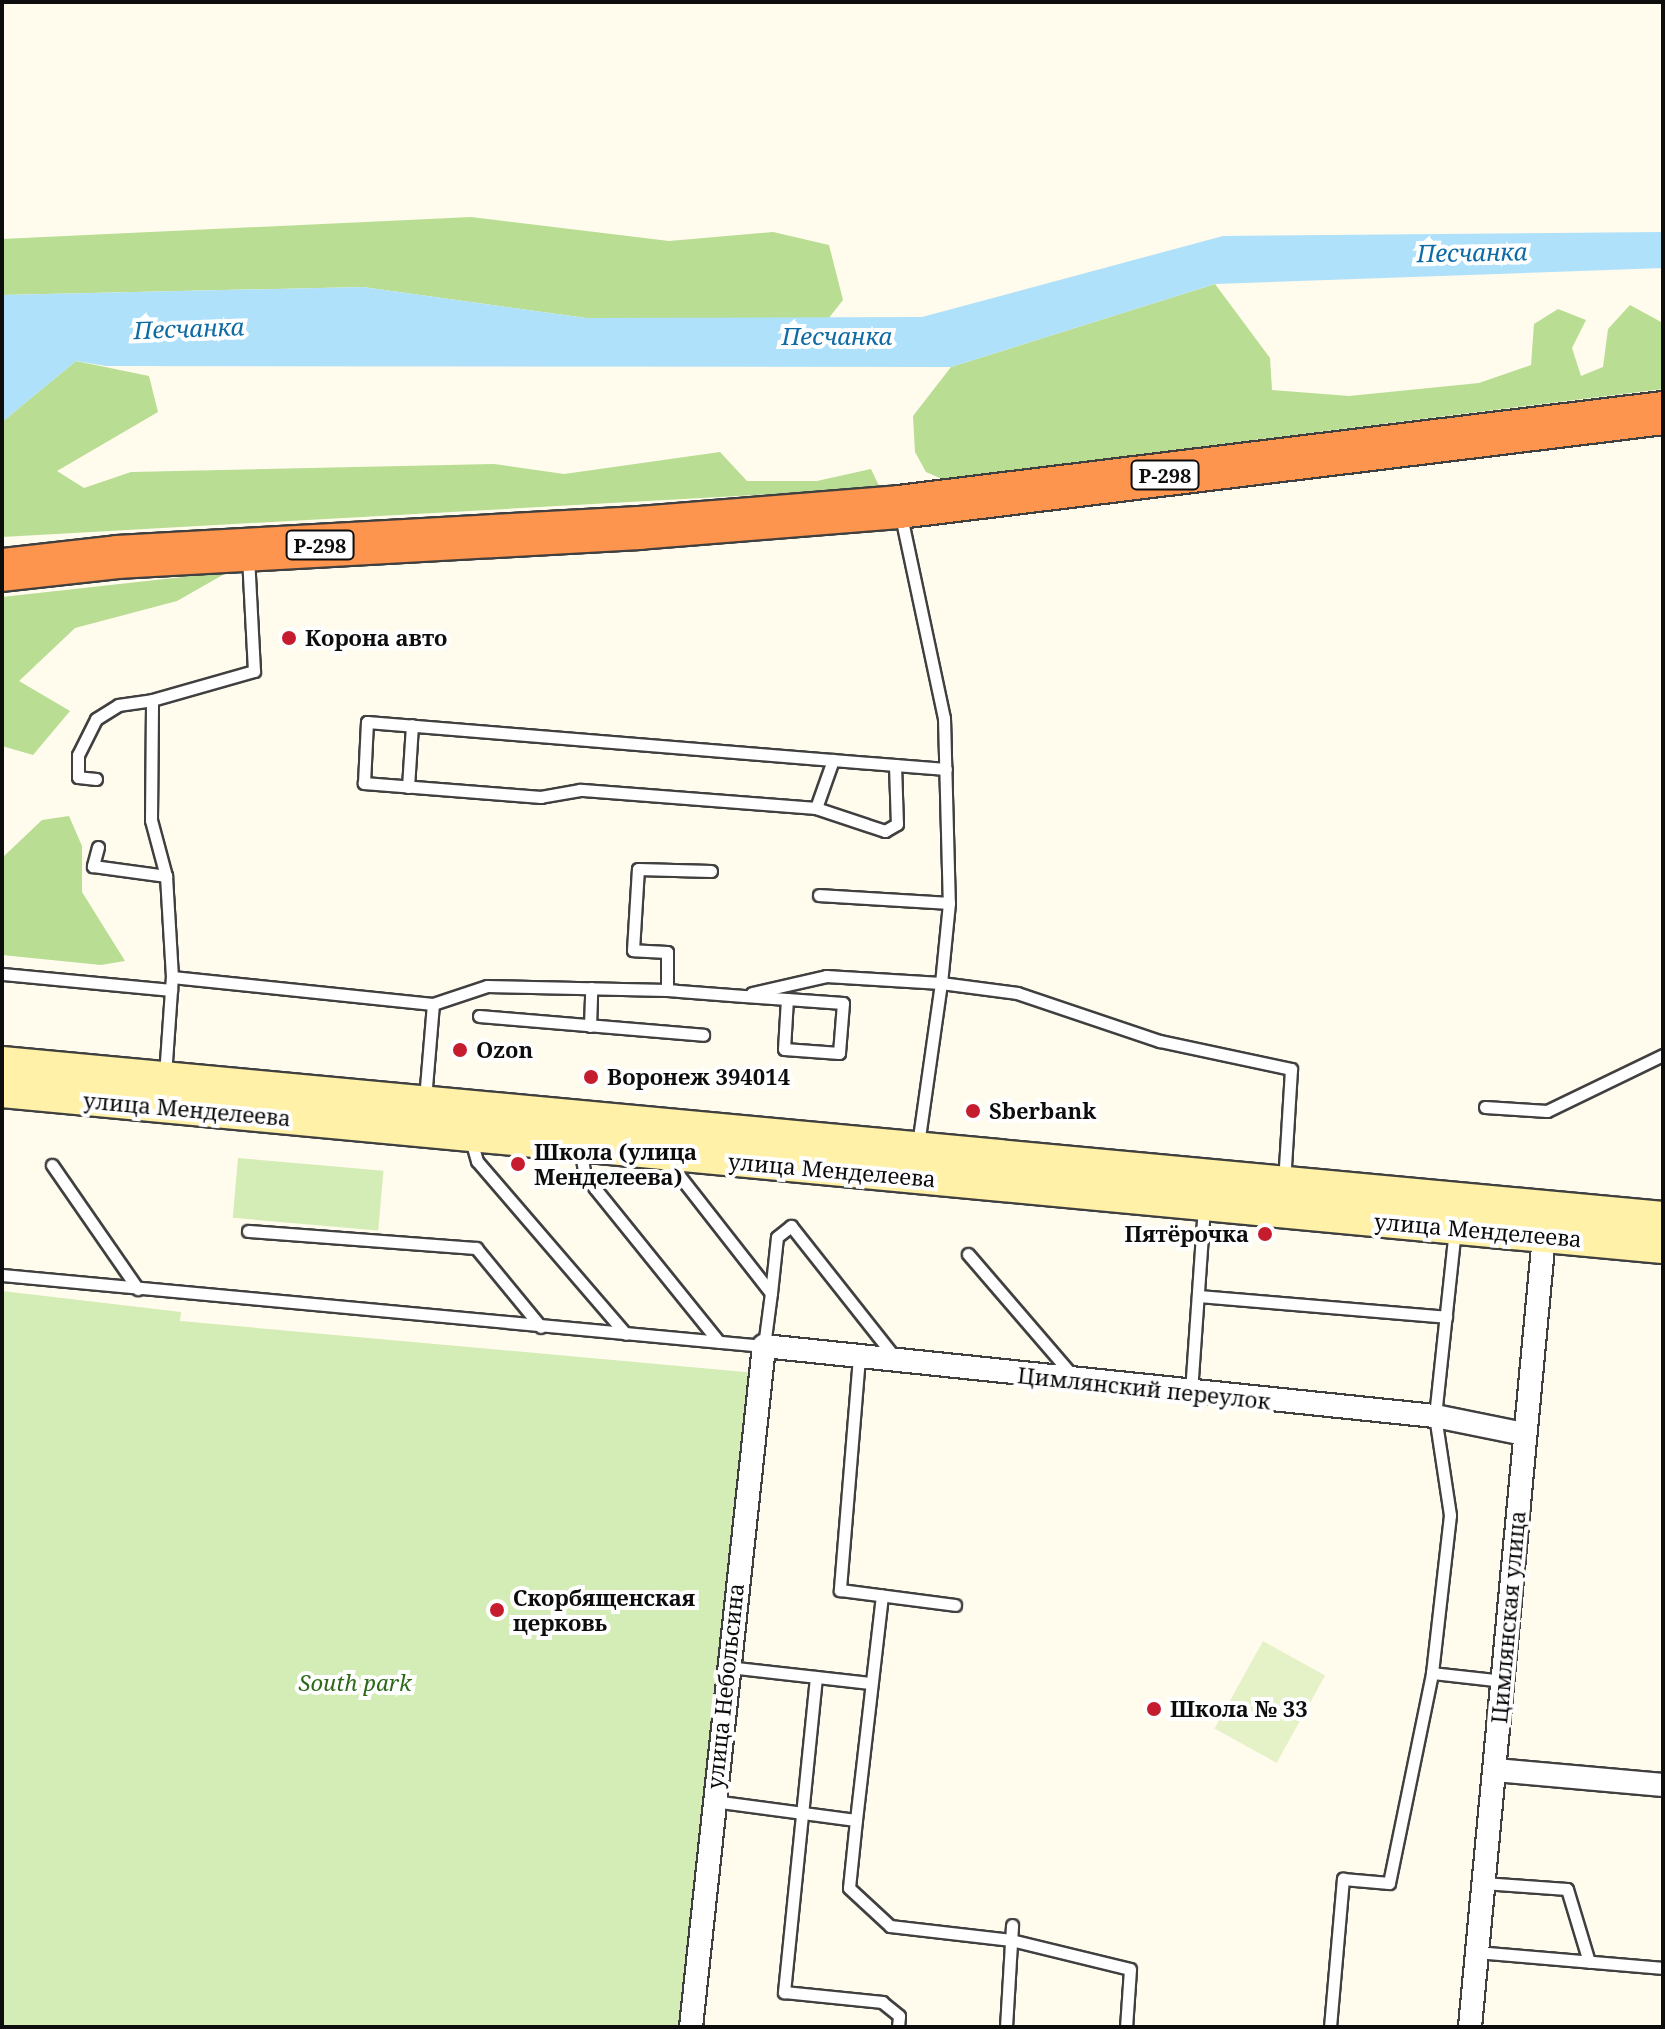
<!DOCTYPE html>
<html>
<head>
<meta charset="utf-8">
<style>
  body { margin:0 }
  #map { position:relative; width:1665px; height:2029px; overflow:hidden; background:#fffbed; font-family:"Noto Serif",serif }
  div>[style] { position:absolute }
  .green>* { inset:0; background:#d4ecb5; transform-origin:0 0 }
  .forest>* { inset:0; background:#b8dd93 }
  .pitch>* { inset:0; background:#e5f2c7; transform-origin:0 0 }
  .water>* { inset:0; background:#afe1fa }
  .roads { filter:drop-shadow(2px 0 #404040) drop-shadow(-2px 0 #404040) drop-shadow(0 2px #404040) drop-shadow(0 -2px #404040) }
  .lane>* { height:11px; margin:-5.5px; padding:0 5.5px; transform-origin:5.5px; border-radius:5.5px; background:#fff }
  .street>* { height:22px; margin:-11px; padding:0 11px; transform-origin:11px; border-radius:11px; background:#fff }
  .secondary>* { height:32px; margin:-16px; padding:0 16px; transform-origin:16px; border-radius:16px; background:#fff1a8 }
  .highway>* { height:42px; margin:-21px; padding:0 21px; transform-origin:21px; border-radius:21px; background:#fd954e }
  .dots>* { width:22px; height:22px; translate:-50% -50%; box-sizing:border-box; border:4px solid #fff; border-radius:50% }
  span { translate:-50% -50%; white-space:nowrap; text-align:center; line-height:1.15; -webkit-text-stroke:8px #fff; paint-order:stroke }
  .shield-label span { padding:2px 6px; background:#fff; border:2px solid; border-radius:6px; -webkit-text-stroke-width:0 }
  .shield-label { font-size:20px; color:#0d0d0d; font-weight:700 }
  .poi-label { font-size:22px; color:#0d0d0d; font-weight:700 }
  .left { translate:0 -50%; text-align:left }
  .right { translate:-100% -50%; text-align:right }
  .street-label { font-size:22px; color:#0d0d0d }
  .park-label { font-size:22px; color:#2e691a; font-style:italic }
  .water-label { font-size:24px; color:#0f6ba6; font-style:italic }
  .frame { position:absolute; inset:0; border:4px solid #0d0d0d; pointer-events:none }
</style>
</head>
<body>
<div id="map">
  <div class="green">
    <i style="left:238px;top:1158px;width:146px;height:60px;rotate:5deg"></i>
    <i style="clip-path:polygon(2px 1291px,181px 1312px,180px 1321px,756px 1373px,683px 2027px,2px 2027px)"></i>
  </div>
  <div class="forest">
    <i style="clip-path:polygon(471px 217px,669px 241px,773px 232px,829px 245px,843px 300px,828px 319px,586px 318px,363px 287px,2px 295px,2px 239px)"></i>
    <i style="clip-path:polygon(1215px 284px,1270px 358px,1272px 390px,1349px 396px,1479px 383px,1531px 365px,1534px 324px,1558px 309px,1586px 320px,1572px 348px,1581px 376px,1603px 367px,1608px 329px,1630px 305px,1661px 322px,1663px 389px,942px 479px,926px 472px,915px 452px,913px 416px,951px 367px)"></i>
    <i style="clip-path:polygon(76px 361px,149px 376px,158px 412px,57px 471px,84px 488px,131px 472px,494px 464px,564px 474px,720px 452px,747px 481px,817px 481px,871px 469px,880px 488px,2px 537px,2px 422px)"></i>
    <i style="clip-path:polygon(228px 572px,177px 601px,75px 628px,19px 681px,70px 711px,33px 755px,2px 746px,2px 597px)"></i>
    <i style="clip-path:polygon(69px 816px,82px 846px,82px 892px,125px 961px,101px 965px,2px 955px,2px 858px,42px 820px)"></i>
  </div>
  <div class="pitch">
    <i style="left:1263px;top:1641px;width:71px;height:100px;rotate:29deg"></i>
  </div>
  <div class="water">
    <i style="clip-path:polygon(1663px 232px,1663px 268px,1215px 284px,951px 367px,106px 366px,76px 361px,2px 422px,2px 295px,363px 287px,586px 318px,922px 317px,1223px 236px)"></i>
  </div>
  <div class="roads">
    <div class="lane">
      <i style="left:901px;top:516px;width:207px;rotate:78deg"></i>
      <i style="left:944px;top:718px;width:185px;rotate:88.5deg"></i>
      <i style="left:949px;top:903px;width:80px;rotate:95.7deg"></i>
      <i style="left:941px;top:983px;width:77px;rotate:7.5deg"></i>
      <i style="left:1017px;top:993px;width:151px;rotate:18.6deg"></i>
      <i style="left:1160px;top:1041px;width:134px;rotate:12.1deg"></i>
      <i style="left:1291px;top:1069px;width:113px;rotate:93.5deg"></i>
      <i style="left:895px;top:765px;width:59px;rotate:88.1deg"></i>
      <i style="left:897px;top:824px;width:14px;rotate:150deg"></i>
      <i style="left:885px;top:831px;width:73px;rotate:-161.6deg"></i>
      <i style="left:816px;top:808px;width:237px;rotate:-175.6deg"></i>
      <i style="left:580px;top:790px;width:40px;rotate:170deg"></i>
      <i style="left:541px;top:797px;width:178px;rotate:-175.5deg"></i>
      <i style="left:364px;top:783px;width:61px;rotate:-87.2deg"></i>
      <i style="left:367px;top:722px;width:530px;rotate:4.66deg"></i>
      <i style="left:895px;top:765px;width:51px;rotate:4.5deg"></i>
      <i style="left:96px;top:779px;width:18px;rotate:-174deg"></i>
      <i style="left:78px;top:777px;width:22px;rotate:-90deg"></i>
      <i style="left:78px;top:755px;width:40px;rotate:-63.4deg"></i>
      <i style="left:96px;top:719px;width:26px;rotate:-32deg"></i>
      <i style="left:118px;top:705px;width:34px;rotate:-8deg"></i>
      <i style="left:408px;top:787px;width:62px;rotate:-86.3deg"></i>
      <i style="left:816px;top:808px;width:51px;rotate:-70.5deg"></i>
      <i style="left:98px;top:847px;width:20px;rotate:105deg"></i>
      <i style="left:93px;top:866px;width:74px;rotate:7.8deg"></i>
      <i style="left:819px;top:895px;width:130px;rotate:3.5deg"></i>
      <i style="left:2px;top:974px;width:170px;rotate:5.4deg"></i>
      <i style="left:171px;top:990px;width:85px;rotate:94deg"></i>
      <i style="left:172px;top:977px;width:101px;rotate:-93.4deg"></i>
      <i style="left:166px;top:876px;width:58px;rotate:-105deg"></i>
      <i style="left:151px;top:820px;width:120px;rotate:-89.5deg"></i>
      <i style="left:152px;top:700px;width:106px;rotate:-15.9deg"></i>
      <i style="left:254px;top:671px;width:113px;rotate:-93deg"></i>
      <i style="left:171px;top:990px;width:13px;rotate:-86deg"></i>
      <i style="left:172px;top:977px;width:262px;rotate:5.9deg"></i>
      <i style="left:433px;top:1004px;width:57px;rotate:-18.4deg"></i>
      <i style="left:487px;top:986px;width:180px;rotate:1.3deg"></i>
      <i style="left:667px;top:990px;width:77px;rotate:4.5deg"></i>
      <i style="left:744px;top:996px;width:43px;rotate:4deg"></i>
      <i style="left:787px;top:999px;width:56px;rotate:4.1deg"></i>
      <i style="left:843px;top:1003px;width:50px;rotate:94.6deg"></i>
      <i style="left:839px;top:1053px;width:55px;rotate:-175.8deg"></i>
      <i style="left:784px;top:1049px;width:50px;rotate:-86.6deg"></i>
      <i style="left:667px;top:990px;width:38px;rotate:-90deg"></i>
      <i style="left:667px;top:952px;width:34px;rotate:-177deg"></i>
      <i style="left:633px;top:950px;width:81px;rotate:-86.5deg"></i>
      <i style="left:638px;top:869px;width:73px;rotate:1.6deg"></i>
      <i style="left:752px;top:993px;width:76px;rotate:-12.9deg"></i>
      <i style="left:826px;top:976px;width:115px;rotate:3.5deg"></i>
      <i style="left:941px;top:983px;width:164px;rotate:98.1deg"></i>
      <i style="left:479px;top:1016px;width:225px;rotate:4.8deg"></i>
      <i style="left:590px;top:1026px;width:38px;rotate:-88deg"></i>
      <i style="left:425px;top:1099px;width:95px;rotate:-85.2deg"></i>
      <i style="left:1485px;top:1107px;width:62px;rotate:3.7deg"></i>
      <i style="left:1547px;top:1111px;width:129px;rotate:-25.8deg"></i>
      <i style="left:471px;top:1140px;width:22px;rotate:74deg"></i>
      <i style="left:477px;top:1161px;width:228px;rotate:49.3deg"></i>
      <i style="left:580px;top:1146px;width:30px;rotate:81deg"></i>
      <i style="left:585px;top:1176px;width:213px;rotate:51.1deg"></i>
      <i style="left:52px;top:1165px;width:151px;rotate:55.3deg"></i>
      <i style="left:248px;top:1231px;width:229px;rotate:4.3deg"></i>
      <i style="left:476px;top:1248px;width:102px;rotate:50.6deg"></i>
      <i style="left:968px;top:1254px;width:160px;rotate:49.3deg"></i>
      <i style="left:2px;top:1275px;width:765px;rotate:5.32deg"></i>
      <i style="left:764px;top:1346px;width:53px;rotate:-82.5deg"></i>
      <i style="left:771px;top:1293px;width:157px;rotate:-128deg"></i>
      <i style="left:674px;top:1169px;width:11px;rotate:-90deg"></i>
      <i style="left:771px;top:1293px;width:56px;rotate:-83.9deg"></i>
      <i style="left:777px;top:1237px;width:18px;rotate:-38deg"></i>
      <i style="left:791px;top:1226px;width:169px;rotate:51.7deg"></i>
      <i style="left:1198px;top:1296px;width:249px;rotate:4.8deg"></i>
      <i style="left:859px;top:1357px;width:234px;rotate:94.7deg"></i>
      <i style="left:840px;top:1590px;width:116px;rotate:7.4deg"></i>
      <i style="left:1191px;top:1392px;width:187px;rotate:-86deg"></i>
      <i style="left:728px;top:1667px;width:144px;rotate:6.4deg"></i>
      <i style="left:1432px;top:1673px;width:71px;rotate:6.4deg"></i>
      <i style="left:816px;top:1677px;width:317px;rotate:95.8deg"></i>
      <i style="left:784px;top:1992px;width:99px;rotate:5.8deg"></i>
      <i style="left:882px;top:2002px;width:22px;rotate:39deg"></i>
      <i style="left:899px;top:2016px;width:11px;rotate:95deg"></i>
      <i style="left:713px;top:1801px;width:144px;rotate:7.6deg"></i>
      <i style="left:856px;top:1820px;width:226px;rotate:-83.4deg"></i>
      <i style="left:856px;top:1820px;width:68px;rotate:95.9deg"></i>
      <i style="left:849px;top:1888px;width:56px;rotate:42.8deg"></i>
      <i style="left:890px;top:1926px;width:122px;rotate:6.6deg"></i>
      <i style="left:1011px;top:1940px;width:122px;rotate:13.7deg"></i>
      <i style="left:1130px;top:1969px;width:58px;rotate:93.9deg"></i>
      <i style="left:1483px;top:1883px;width:84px;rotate:4.1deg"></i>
      <i style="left:1567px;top:1889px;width:76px;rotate:73.2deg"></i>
      <i style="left:1476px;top:1952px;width:188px;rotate:4.9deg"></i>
      <i style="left:1006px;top:2027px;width:102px;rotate:-86.6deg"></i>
      <i style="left:1330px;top:2027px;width:149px;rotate:-85deg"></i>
      <i style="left:1343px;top:1879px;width:46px;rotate:5deg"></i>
      <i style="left:1389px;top:1883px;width:214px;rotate:-78.4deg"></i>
      <i style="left:1432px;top:1673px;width:159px;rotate:-83.5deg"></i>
      <i style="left:1450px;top:1515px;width:100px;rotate:-98.6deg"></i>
      <i style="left:1435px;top:1416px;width:188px;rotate:-83.9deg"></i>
    </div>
    <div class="street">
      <i style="left:1495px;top:1770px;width:169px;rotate:5.1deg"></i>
      <i style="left:691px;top:2027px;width:685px;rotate:-83.88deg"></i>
      <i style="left:764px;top:1346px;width:675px;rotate:5.96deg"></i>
      <i style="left:1435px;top:1416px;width:91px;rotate:11.4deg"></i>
      <i style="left:1470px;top:2027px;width:793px;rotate:-84.65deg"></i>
    </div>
    <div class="secondary">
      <i style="left:2px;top:1063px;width:1668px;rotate:5.33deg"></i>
      <i style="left:2px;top:1091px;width:1668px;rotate:5.37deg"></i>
    </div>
    <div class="highway">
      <i style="left:2px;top:570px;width:116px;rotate:-6.4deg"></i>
      <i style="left:117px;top:557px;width:523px;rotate:-3.18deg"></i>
      <i style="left:639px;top:528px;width:261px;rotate:-4.6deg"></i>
      <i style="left:899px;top:507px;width:770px;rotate:-7.01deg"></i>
    </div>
  </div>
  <div class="dots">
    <i style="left:289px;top:638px;background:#c51d2d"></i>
    <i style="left:460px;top:1050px;background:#c51d2d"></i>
    <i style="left:591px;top:1077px;background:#c51d2d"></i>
    <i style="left:973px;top:1111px;background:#c51d2d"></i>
    <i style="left:518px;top:1164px;background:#c51d2d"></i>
    <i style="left:1265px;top:1234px;background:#c51d2d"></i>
    <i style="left:497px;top:1610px;background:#c51d2d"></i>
    <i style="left:1154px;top:1709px;background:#c51d2d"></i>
  </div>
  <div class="shield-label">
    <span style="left:1165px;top:475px">Р-298</span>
    <span style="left:320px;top:545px">Р-298</span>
  </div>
  <div class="poi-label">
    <span class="left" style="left:305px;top:638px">Корона авто</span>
    <span class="left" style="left:476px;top:1050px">Ozon</span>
    <span class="left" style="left:607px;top:1077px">Воронеж 394014</span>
    <span class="left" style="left:989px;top:1111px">Sberbank</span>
    <span class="left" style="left:534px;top:1164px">Школа (улица<br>Менделеева)</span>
    <span class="right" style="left:1249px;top:1234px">Пятёрочка</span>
    <span class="left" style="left:513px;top:1610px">Скорбященская<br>церковь</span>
    <span class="left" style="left:1170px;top:1709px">Школа № 33</span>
  </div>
  <div class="street-label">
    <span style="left:187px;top:1109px;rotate:5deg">улица Менделеева</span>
    <span style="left:832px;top:1170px;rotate:5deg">улица Менделеева</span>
    <span style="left:1478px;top:1230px;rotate:5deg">улица Менделеева</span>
    <span style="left:1144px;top:1388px;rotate:6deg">Цимлянский переулок</span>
    <span style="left:1508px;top:1617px;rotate:-85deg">Цимлянская улица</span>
    <span style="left:725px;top:1686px;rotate:-84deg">улица Небольсина</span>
  </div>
  <div class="park-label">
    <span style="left:355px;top:1683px">South park</span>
  </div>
  <div class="water-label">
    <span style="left:1472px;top:252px;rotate:-1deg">Песчанка</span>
    <span style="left:189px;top:328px;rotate:-2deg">Песчанка</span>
    <span style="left:837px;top:336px">Песчанка</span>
  </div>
  <div class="frame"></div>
</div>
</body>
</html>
